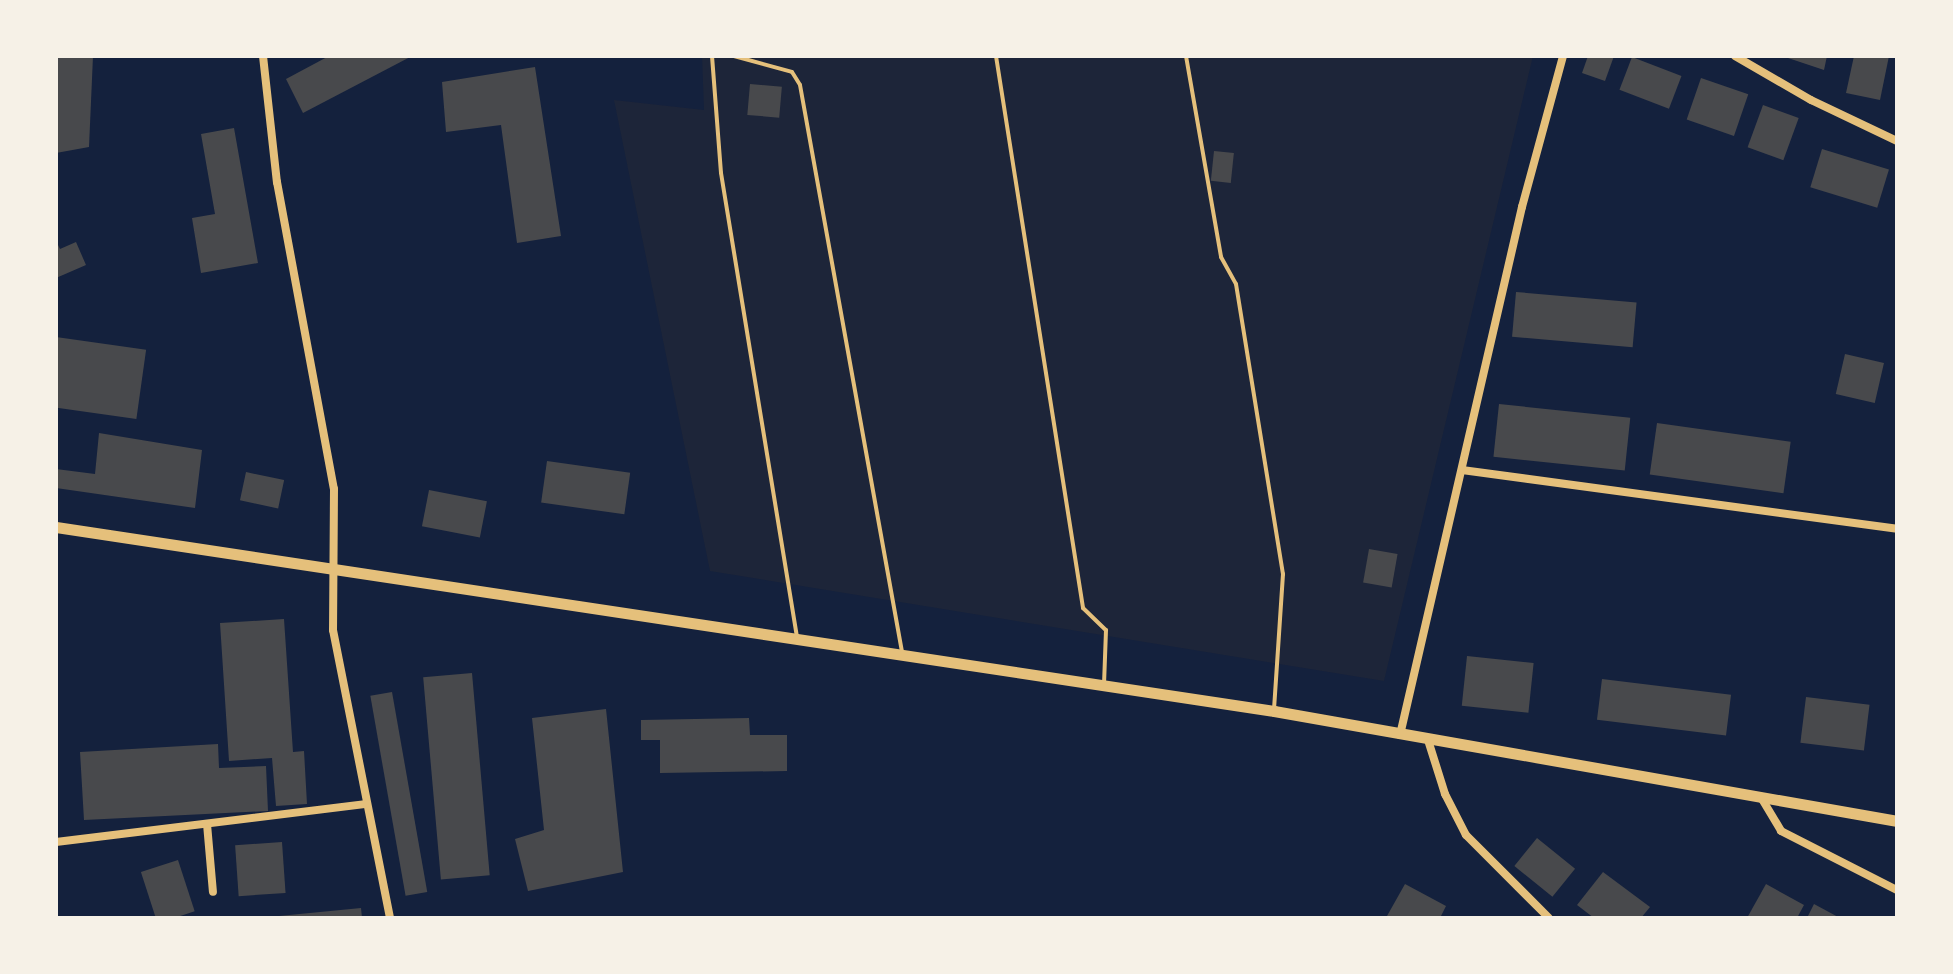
<!DOCTYPE html>
<html>
<head>
<meta charset="utf-8">
<style>
  body { margin:0 }
  #map { position:relative; width:1953px; height:974px; overflow:hidden; background:#14213d; font-family:"PT Sans",sans-serif }
  div>[style] { position:absolute }
  .green>* { inset:0; background:#1d2539 }
  .building>* { inset:0; background:#48494c; transform-origin:0 0 }
  .service>* { height:4px; margin:-2px; padding:0 2px; transform-origin:2px; border-radius:2px; background:#e5c07b }
  .minor>* { height:8px; margin:-4px; padding:0 4px; transform-origin:4px; border-radius:4px; background:#e5c07b }
  .tertiary>* { height:11px; margin:-5.5px; padding:0 5.5px; transform-origin:5.5px; border-radius:5.5px; background:#e5c07b }
  span { translate:-50% -50%; white-space:nowrap; text-align:center; line-height:1.15; -webkit-text-stroke:6px #f6f1e7; paint-order:stroke }
  .frame { position:absolute; inset:0; border:58px solid #f6f1e7; pointer-events:none }
</style>
</head>
<body>
<div id="map">
  <div class="green">
    <i style="clip-path:polygon(702px 56px,1533px 56px,1384px 681px,710px 571px,614px 100px,704px 110px)"></i>
  </div>
  <div class="building">
    <i style="clip-path:polygon(56px 56px,93px 56px,89px 147px,56px 153px)"></i>
    <i style="clip-path:polygon(329px 56px,412px 56px,303px 113px,286px 79px)"></i>
    <i style="clip-path:polygon(1588px 56px,1614px 56px,1605px 81px,1582px 73px)"></i>
    <i style="clip-path:polygon(1782px 56px,1827px 56px,1824px 70px)"></i>
    <i style="clip-path:polygon(1854px 56px,1889px 56px,1880px 100px,1846px 93px)"></i>
    <i style="left:1632px;top:57px;width:53px;height:35px;rotate:21deg"></i>
    <i style="clip-path:polygon(535px 67px,561px 236px,517px 243px,501px 125px,446px 132px,442px 82px)"></i>
    <i style="left:1701px;top:78px;width:50px;height:44px;rotate:19deg"></i>
    <i style="left:750px;top:84px;width:32px;height:31px;rotate:5deg"></i>
    <i style="left:1763px;top:105px;width:38px;height:45px;rotate:20deg"></i>
    <i style="clip-path:polygon(234px 128px,258px 263px,201px 273px,192px 218px,215px 214px,201px 134px)"></i>
    <i style="left:1822px;top:149px;width:70px;height:40px;rotate:17deg"></i>
    <i style="left:1214px;top:151px;width:20px;height:30px;rotate:6deg"></i>
    <i style="clip-path:polygon(56px 241px,60px 249px,76px 242px,86px 265px,56px 278px)"></i>
    <i style="left:1516px;top:292px;width:121px;height:45px;rotate:5deg"></i>
    <i style="left:56px;top:337px;width:91px;height:70px;rotate:8deg"></i>
    <i style="left:1845px;top:354px;width:40px;height:41px;rotate:13deg"></i>
    <i style="left:1499px;top:404px;width:132px;height:53px;rotate:6deg"></i>
    <i style="left:1657px;top:423px;width:135px;height:52px;rotate:8deg"></i>
    <i style="clip-path:polygon(99px 433px,202px 450px,195px 508px,56px 488px,56px 469px,95px 474px)"></i>
    <i style="left:547px;top:461px;width:84px;height:42px;rotate:8deg"></i>
    <i style="left:246px;top:472px;width:39px;height:29px;rotate:12deg"></i>
    <i style="left:429px;top:490px;width:59px;height:37px;rotate:11deg"></i>
    <i style="left:1369px;top:549px;width:29px;height:34px;rotate:10deg"></i>
    <i style="clip-path:polygon(284px 619px,293px 752px,304px 751px,307px 804px,276px 806px,272px 758px,229px 761px,220px 623px)"></i>
    <i style="left:1467px;top:656px;width:67px;height:50px;rotate:6deg"></i>
    <i style="left:472px;top:673px;width:203px;height:49px;rotate:85deg"></i>
    <i style="left:1602px;top:679px;width:130px;height:41px;rotate:7deg"></i>
    <i style="left:392px;top:692px;width:203px;height:22px;rotate:80deg"></i>
    <i style="left:1806px;top:697px;width:64px;height:46px;rotate:7deg"></i>
    <i style="clip-path:polygon(606px 709px,623px 872px,528px 891px,515px 839px,544px 830px,532px 718px)"></i>
    <i style="clip-path:polygon(749px 718px,750px 735px,787px 735px,787px 771px,660px 773px,660px 740px,641px 740px,641px 720px)"></i>
    <i style="clip-path:polygon(218px 744px,219px 768px,266px 766px,268px 811px,84px 820px,80px 752px)"></i>
    <i style="left:1537px;top:838px;width:49px;height:36px;rotate:39deg"></i>
    <i style="left:282px;top:842px;width:51px;height:47px;rotate:86deg"></i>
    <i style="left:178px;top:860px;width:54px;height:39px;rotate:72deg"></i>
    <i style="clip-path:polygon(1603px 872px,1650px 907px,1641px 918px,1594px 918px,1577px 905px)"></i>
    <i style="clip-path:polygon(1405px 884px,1446px 906px,1440px 918px,1387px 916px)"></i>
    <i style="clip-path:polygon(1766px 884px,1804px 905px,1797px 918px,1747px 918px)"></i>
    <i style="clip-path:polygon(1814px 904px,1840px 918px,1807px 918px)"></i>
    <i style="clip-path:polygon(361px 908px,362px 918px,279px 918px,279px 916px)"></i>
  </div>
  <div class="service">
    <i style="left:712px;top:56px;width:117px;rotate:85.6deg"></i>
    <i style="left:721px;top:173px;width:468px;rotate:80.7deg"></i>
    <i style="left:734px;top:56px;width:60px;rotate:15.4deg"></i>
    <i style="left:792px;top:72px;width:15px;rotate:58deg"></i>
    <i style="left:800px;top:85px;width:576px;rotate:79.8deg"></i>
    <i style="left:996px;top:56px;width:559px;rotate:81.04deg"></i>
    <i style="left:1083px;top:608px;width:32px;rotate:44deg"></i>
    <i style="left:1106px;top:630px;width:55px;rotate:92.1deg"></i>
    <i style="left:1186px;top:56px;width:204px;rotate:80.1deg"></i>
    <i style="left:1221px;top:257px;width:31px;rotate:61deg"></i>
    <i style="left:1236px;top:284px;width:294px;rotate:80.8deg"></i>
    <i style="left:1283px;top:574px;width:134px;rotate:93.8deg"></i>
  </div>
  <div class="minor">
    <i style="left:263px;top:56px;width:127px;rotate:83.7deg"></i>
    <i style="left:277px;top:182px;width:312px;rotate:79.5deg"></i>
    <i style="left:334px;top:489px;width:141px;rotate:90.4deg"></i>
    <i style="left:333px;top:630px;width:294px;rotate:78.8deg"></i>
    <i style="left:1735px;top:56px;width:88px;rotate:30.1deg"></i>
    <i style="left:1811px;top:100px;width:95px;rotate:25.5deg"></i>
    <i style="left:1462px;top:470px;width:439px;rotate:7.7deg"></i>
    <i style="left:1400px;top:735px;width:542px;rotate:-76.99deg"></i>
    <i style="left:1522px;top:207px;width:156px;rotate:-74.8deg"></i>
    <i style="left:1428px;top:740px;width:57px;rotate:72.5deg"></i>
    <i style="left:1445px;top:794px;width:46px;rotate:62.9deg"></i>
    <i style="left:1466px;top:835px;width:117px;rotate:45deg"></i>
    <i style="left:1762px;top:799px;width:37px;rotate:59deg"></i>
    <i style="left:1781px;top:831px;width:130px;rotate:27deg"></i>
    <i style="left:207px;top:824px;width:68px;rotate:85deg"></i>
    <i style="left:56px;top:842px;width:313px;rotate:-7deg"></i>
  </div>
  <div class="tertiary">
    <i style="left:56px;top:527px;width:1232px;rotate:8.59deg"></i>
    <i style="left:1274px;top:711px;width:633px;rotate:10.01deg"></i>
  </div>
  <div class="frame"></div>
</div>
</body>
</html>
